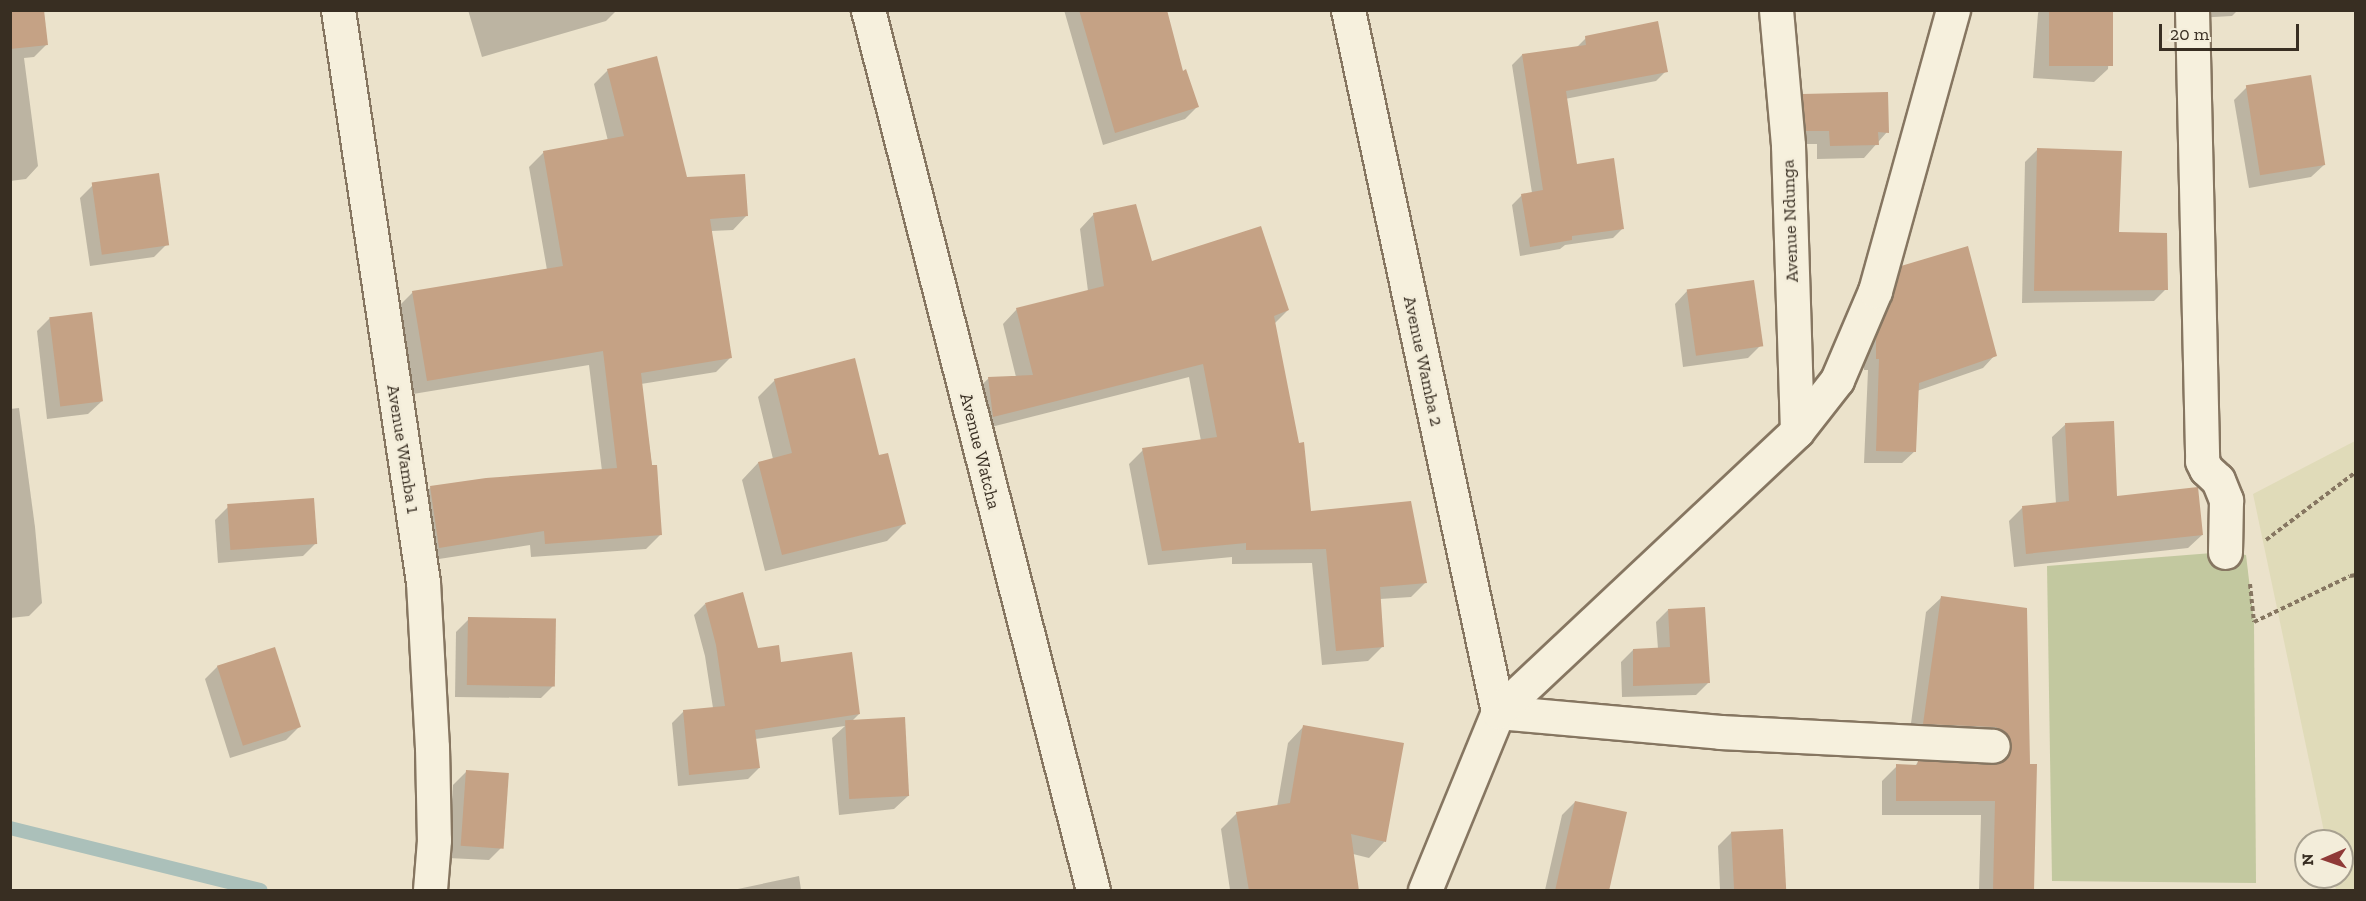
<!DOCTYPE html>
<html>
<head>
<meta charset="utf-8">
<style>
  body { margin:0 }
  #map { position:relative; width:2366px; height:901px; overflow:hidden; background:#ebe2cb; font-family:"Zilla Slab",serif }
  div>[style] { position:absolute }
  .farmland>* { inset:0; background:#e0dbb9 }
  .green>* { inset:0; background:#c2c89f }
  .shadow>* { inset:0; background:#0003 }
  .stream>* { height:14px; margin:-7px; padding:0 7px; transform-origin:7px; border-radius:7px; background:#abc0ba }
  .building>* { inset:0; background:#c5a285; transform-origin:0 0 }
  .path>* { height:4px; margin-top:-2px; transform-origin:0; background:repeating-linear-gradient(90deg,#867661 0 4.5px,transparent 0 7.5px) }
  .roads { filter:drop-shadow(2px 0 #867661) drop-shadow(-2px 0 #867661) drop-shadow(0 2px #867661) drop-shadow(0 -2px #867661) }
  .minor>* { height:33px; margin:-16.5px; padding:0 16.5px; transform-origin:16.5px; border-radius:16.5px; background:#f6f0dd }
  span { translate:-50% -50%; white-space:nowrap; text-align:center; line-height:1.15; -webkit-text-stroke:4.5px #f3edda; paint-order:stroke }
  .street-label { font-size:18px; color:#382e22 }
  .frame { position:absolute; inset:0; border:12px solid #382e22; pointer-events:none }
  .north { position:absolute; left:2294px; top:829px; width:60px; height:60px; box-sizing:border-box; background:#f3edda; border:2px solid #a8a190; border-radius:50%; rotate:268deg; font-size:16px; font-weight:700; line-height:24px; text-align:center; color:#382e22 }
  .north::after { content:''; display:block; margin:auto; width:21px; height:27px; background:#8f3a37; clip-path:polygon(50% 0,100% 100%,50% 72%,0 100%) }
  .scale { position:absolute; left:2159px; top:24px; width:140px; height:27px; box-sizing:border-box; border:3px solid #382e22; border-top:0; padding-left:8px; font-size:18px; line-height:21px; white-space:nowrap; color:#382e22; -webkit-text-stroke:4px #f3edda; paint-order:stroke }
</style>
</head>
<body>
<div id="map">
  <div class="farmland">
    <i style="clip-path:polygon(2355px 441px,2356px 890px,2336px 890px,2333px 877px,2342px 877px,2342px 841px,2326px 841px,2253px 494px)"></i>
  </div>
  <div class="green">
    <i style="clip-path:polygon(2225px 552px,2246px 555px,2254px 622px,2256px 883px,2052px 881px,2047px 566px)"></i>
  </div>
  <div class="shadow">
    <i style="clip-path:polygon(10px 10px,47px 44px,34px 57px,24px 58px,38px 166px,26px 179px,10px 181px)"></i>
    <i style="clip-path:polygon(468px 10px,617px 10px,606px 21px,482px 57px)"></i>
    <i style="clip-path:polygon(1064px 10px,1165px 10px,1182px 73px,1198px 106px,1185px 119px,1103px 145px)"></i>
    <i style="clip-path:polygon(2040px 10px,2112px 10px,2108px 69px,2094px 82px,2033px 78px,2038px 13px)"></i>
    <i style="clip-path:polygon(2192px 10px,2238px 10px,2232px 16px,2196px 18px)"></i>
    <i style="clip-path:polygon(1586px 38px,1666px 71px,1656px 81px,1565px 99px,1576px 166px,1623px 228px,1613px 238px,1565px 245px,1560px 249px,1520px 256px,1512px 205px,1522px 195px,1532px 193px,1512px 65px,1522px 55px,1576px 48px)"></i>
    <i style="clip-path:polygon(608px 70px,685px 179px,747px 215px,733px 230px,711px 231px,730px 358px,716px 372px,641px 384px,661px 534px,646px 549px,531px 557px,530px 545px,426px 561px,417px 502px,431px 487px,602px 471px,589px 365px,413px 394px,398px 307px,413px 292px,547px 270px,529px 167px,544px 152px,608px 141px,594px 84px)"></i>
    <i style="clip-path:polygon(2247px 87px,2325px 164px,2311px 177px,2249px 188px,2234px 100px)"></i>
    <i style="clip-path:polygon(1803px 96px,1887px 132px,1864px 158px,1817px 159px,1817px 144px,1793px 144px,1790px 109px)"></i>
    <i style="clip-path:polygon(2037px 150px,2166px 289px,2154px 301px,2022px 303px,2025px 162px)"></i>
    <i style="clip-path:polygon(93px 185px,167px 244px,154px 257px,90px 266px,80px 198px)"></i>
    <i style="clip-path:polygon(1094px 214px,1151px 263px,1288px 310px,1274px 324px,1309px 512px,1426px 582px,1411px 597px,1380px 599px,1383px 646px,1368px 661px,1322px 665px,1312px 563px,1232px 564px,1232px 557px,1148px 565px,1129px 464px,1143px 450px,1201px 441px,1189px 377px,979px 430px,974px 392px,989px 378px,1016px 377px,1003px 324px,1017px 309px,1088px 291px,1080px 229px)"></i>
    <i style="clip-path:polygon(1902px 267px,1995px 355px,1983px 368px,1917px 391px,1915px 451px,1902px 463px,1864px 463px,1868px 370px,1864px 370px,1864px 351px,1889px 280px)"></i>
    <i style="clip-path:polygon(1688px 290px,1761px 345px,1748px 358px,1683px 367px,1675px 304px)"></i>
    <i style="clip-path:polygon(50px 318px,102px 401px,88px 414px,47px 419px,37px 331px)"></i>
    <i style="clip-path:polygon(775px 380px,878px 457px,904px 524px,887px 541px,765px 571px,742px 480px,758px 463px,773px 459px,758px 397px)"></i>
    <i style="clip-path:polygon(19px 408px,35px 527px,42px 603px,29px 616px,10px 618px,10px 409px)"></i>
    <i style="clip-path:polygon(2066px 424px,2116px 498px,2202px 535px,2188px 548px,2014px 567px,2009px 521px,2022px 508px,2056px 504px,2052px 437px)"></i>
    <i style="clip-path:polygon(228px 507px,316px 543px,303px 556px,218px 563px,215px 520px)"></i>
    <i style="clip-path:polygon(1941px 598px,2026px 609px,2032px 890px,1979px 890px,1981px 815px,1882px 815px,1882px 781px,1897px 766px,1915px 766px,1918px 762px,1997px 763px,1995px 752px,1909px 738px,1926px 612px)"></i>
    <i style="clip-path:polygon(705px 604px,757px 649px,859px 714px,848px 725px,908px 796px,894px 809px,839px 815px,832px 738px,845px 726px,755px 739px,759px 768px,748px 779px,678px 786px,672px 723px,684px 711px,713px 708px,705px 656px,694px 615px)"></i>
    <i style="clip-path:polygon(1668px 610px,1708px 683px,1696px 695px,1622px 697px,1621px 662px,1633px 650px,1658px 649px,1656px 622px)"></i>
    <i style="clip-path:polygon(469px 619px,554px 685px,541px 698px,455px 697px,456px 632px)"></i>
    <i style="clip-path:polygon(218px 666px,299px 727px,286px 740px,230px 758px,205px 679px)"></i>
    <i style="clip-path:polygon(1304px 726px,1385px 841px,1369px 858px,1353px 854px,1358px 890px,1230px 890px,1221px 829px,1237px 813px,1277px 807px,1288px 743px)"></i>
    <i style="clip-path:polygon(466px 772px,502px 847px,489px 860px,448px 858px,453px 785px)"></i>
    <i style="clip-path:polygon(1575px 802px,1608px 890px,1545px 890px,1562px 815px)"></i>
    <i style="clip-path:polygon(1732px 832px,1784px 890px,1720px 890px,1718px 846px)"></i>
    <i style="clip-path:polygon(799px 876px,801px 890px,733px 890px)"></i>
  </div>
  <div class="stream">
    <i style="left:10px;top:828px;width:258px;rotate:13.9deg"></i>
  </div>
  <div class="building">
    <i style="clip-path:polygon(10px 10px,44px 10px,48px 45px,10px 49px)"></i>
    <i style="clip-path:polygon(1079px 10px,1167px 10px,1183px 71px,1186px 69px,1199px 107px,1115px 133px)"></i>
    <i style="left:2049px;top:10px;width:64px;height:56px"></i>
    <i style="clip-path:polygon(1658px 21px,1668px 72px,1566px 91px,1577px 164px,1614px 158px,1624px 229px,1572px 236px,1572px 240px,1530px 247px,1521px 194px,1543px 190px,1522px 54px,1586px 45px,1585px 36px)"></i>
    <i style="clip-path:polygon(657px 56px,687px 177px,745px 174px,748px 216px,710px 219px,732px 358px,641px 373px,652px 465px,657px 465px,662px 535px,545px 544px,544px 531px,439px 548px,430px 486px,486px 478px,617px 468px,603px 351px,427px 381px,412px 291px,563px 266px,543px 151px,624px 136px,607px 69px)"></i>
    <i style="left:2311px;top:75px;width:91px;height:66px;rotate:81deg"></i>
    <i style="clip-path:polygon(1888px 92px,1889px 133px,1878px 132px,1879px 145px,1830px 146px,1829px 131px,1806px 131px,1802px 94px)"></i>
    <i style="clip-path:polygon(2037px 148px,2122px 151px,2119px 232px,2167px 233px,2168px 290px,2034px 291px)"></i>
    <i style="left:159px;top:173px;width:73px;height:68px;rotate:82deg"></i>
    <i style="clip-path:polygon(1136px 204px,1152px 261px,1261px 226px,1289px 310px,1274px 316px,1299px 443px,1304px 442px,1311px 511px,1411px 501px,1427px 583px,1380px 587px,1384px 647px,1336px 651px,1326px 549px,1246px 550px,1246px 543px,1162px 551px,1142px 448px,1217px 437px,1203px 364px,993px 417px,988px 377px,1033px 375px,1016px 308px,1104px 286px,1093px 213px)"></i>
    <i style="clip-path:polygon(1968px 246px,1997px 356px,1919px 383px,1916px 452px,1876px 451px,1879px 359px,1876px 359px,1876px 337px,1892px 298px,1901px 266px)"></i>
    <i style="left:1754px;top:280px;width:67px;height:68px;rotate:82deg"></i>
    <i style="left:92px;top:312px;width:90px;height:43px;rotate:83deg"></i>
    <i style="clip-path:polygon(855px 358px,879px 455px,888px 453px,906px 524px,782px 555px,758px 462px,792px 453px,774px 379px)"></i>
    <i style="clip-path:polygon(2114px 421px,2117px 496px,2198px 487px,2203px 535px,2026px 554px,2022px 506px,2069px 501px,2065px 423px)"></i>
    <i style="left:314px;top:498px;width:46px;height:87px;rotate:86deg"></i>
    <i style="clip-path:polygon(743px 592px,758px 648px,779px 645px,781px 662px,852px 652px,860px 714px,755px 730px,760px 768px,689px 775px,683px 710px,725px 706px,716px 645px,705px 603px)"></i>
    <i style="clip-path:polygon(1941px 596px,2027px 608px,2030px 764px,2037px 764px,2034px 891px,1993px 891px,1995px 801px,1896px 801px,1896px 764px,1917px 765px,1918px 761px,1993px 765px,2001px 763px,2008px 757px,2012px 748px,2009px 737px,2003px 730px,1995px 727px,1923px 724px)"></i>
    <i style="clip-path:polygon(1705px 607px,1710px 683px,1633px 686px,1633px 649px,1670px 647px,1668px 609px)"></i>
    <i style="left:468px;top:617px;width:88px;height:68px;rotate:1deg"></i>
    <i style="left:275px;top:647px;width:84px;height:61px;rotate:72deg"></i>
    <i style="left:905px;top:717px;width:79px;height:60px;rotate:87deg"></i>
    <i style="clip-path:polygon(1303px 725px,1404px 743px,1386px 842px,1351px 834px,1359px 891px,1249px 891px,1236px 812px,1290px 803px)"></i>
    <i style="left:466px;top:770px;width:43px;height:76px;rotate:4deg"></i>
    <i style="clip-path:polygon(1575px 801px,1627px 812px,1609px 891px,1555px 891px)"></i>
    <i style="left:1783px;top:829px;width:62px;height:52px;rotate:87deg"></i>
  </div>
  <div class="path">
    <i style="left:2266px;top:540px;width:113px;rotate:-37.1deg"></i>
    <i style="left:2250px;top:584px;width:38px;rotate:84deg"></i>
    <i style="left:2254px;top:622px;width:106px;rotate:-25.6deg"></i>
    <i style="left:2350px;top:576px;width:6px;rotate:-9deg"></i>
  </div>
  <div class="roads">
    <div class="minor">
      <i style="left:338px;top:10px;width:578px;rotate:81.55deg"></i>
      <i style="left:423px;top:582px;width:165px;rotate:86.9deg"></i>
      <i style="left:432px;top:747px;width:93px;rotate:88.8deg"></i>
      <i style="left:434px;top:840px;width:50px;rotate:94.6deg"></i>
      <i style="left:868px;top:10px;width:908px;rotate:75.66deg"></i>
      <i style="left:1348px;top:10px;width:718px;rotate:77.94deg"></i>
      <i style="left:1498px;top:712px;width:223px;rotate:5.1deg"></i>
      <i style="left:1720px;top:732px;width:273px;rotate:2.9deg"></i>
      <i style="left:1776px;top:10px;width:136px;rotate:84.9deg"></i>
      <i style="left:1788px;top:145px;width:286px;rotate:88.2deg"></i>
      <i style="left:2192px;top:10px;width:451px;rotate:88.7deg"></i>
      <i style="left:2202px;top:461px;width:9px;rotate:63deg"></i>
      <i style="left:2206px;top:469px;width:16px;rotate:43deg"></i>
      <i style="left:2218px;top:480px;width:22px;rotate:68deg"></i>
      <i style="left:2226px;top:500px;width:52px;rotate:91.1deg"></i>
      <i style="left:1425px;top:890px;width:192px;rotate:-67.7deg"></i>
      <i style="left:1498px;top:712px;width:410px;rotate:-43.2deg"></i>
      <i style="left:1797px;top:431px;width:65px;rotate:-51.9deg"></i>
      <i style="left:1837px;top:380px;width:97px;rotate:-66.9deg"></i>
      <i style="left:1875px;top:291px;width:292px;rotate:-74.5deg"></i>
    </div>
  </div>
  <div class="street-label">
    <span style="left:1790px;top:221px;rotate:-92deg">Avenue Ndunga</span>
    <span style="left:1423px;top:361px;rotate:78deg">Avenue Wamba 2</span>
    <span style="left:403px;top:449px;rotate:81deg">Avenue Wamba 1</span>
    <span style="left:980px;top:451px;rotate:76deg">Avenue Watcha</span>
  </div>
  <div class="frame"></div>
  <div class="north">N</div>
  <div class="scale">20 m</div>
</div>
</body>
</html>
